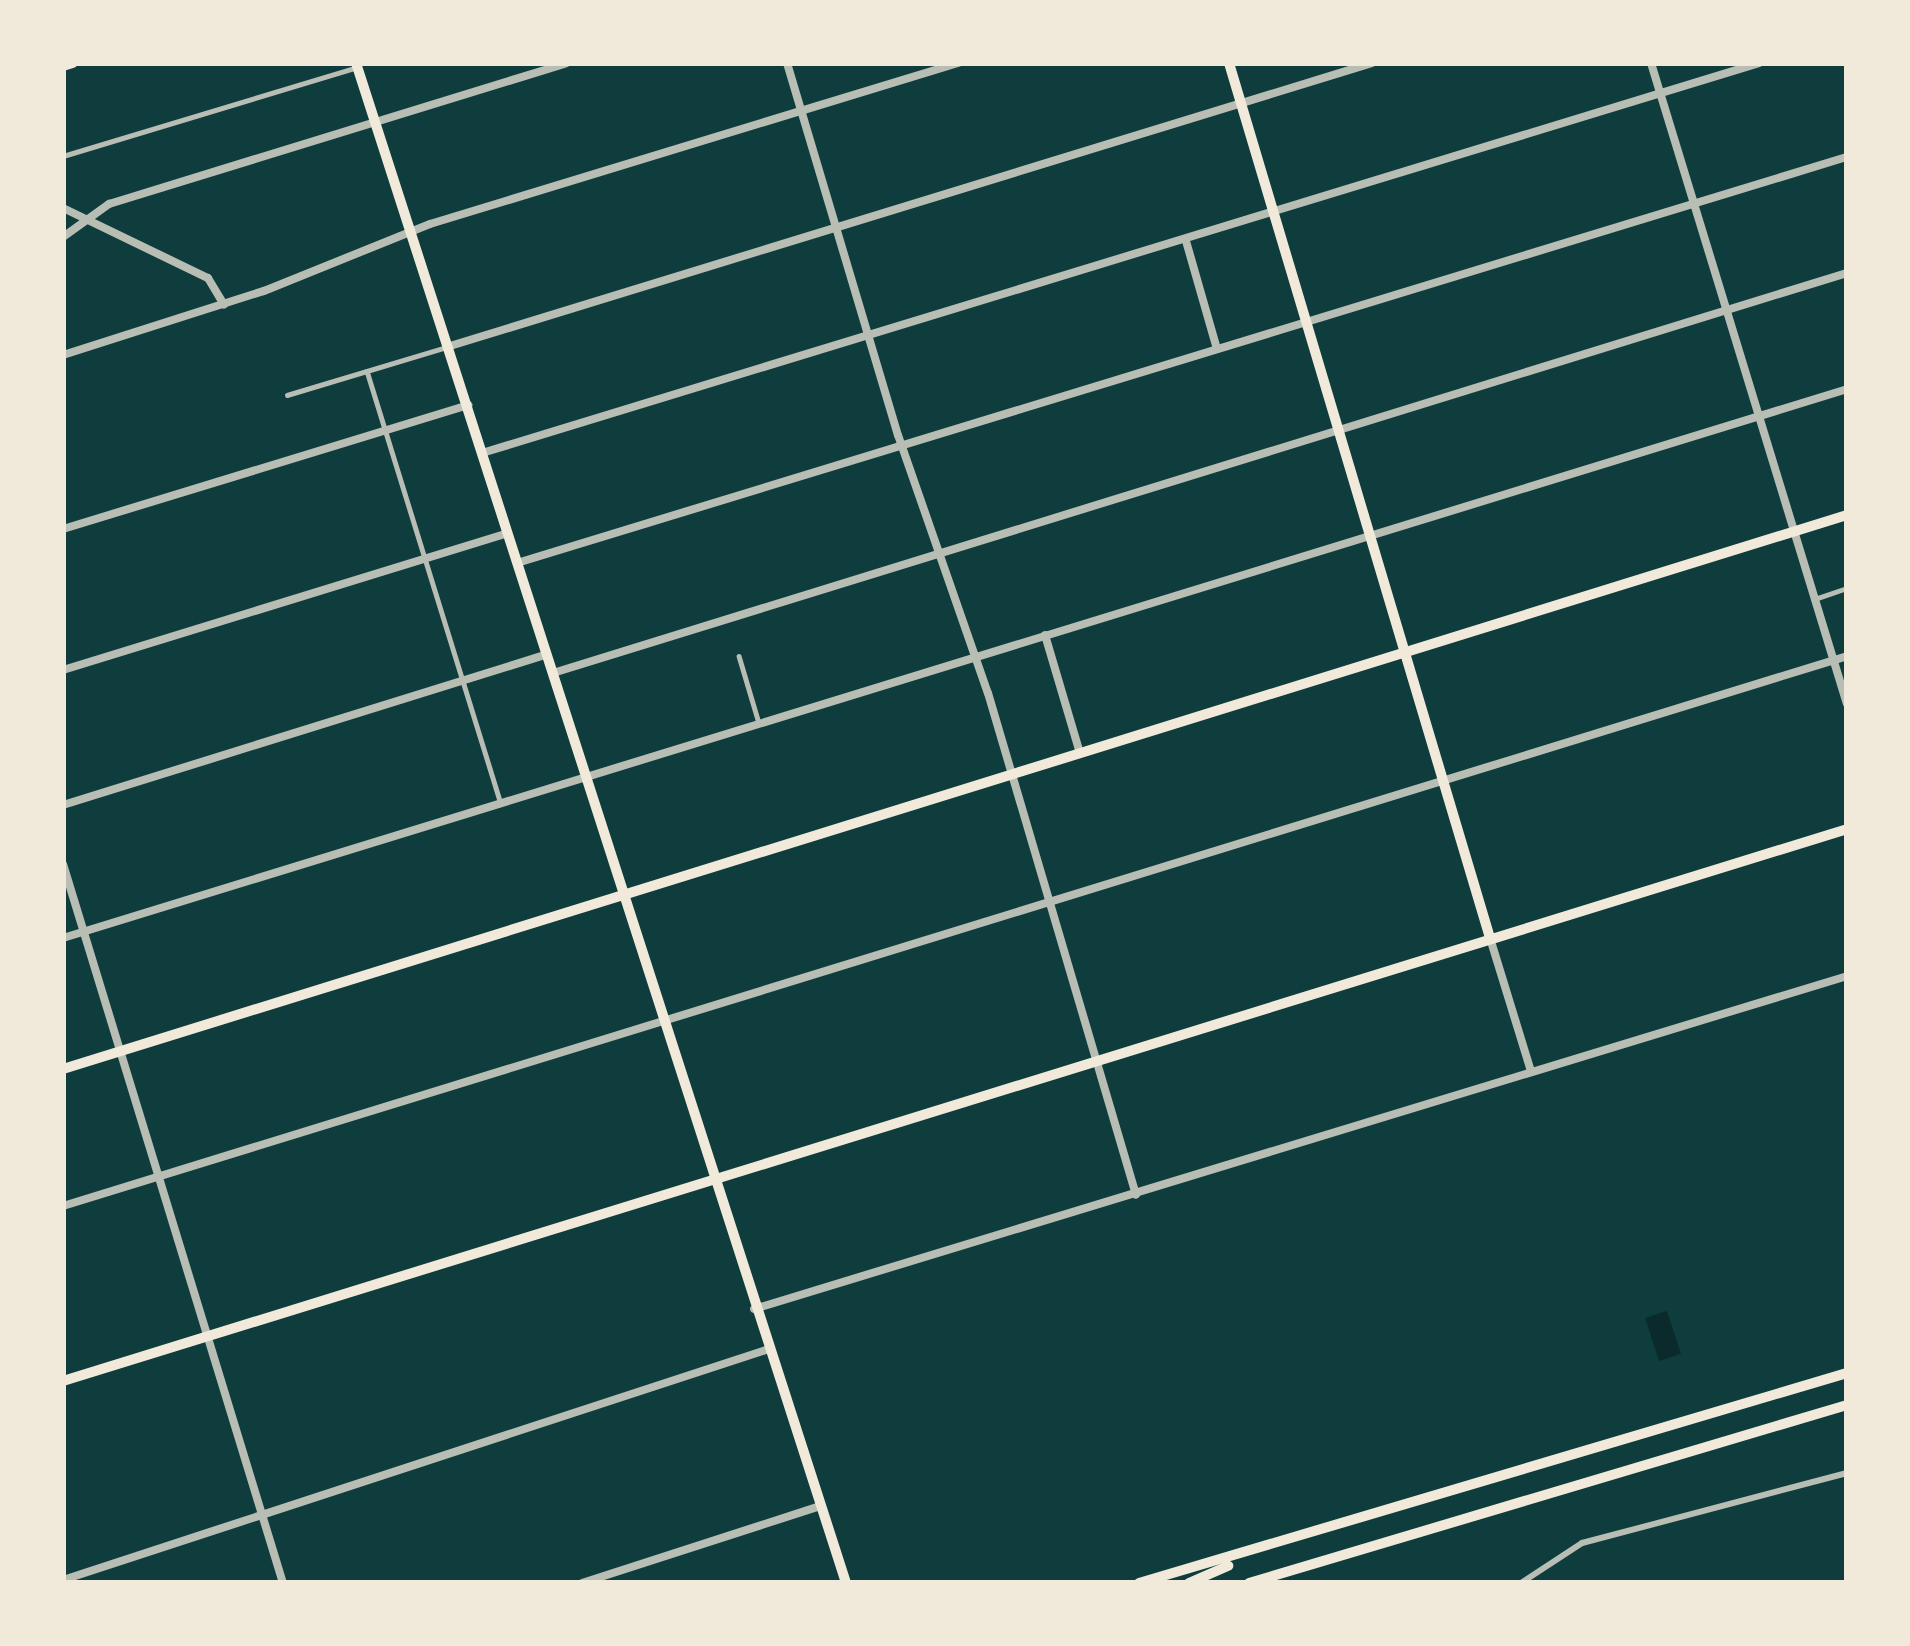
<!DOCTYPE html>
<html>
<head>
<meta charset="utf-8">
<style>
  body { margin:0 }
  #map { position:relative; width:1910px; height:1646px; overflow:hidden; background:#0f3d3e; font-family:"Work Sans",sans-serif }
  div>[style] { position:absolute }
  .water>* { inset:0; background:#0a2a2b; transform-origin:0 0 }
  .service>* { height:4.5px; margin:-2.25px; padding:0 2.25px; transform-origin:2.25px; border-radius:2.25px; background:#b8beb3 }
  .pedestrian>* { height:6px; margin:-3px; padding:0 3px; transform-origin:3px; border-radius:3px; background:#b8beb3 }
  .minor>* { height:8px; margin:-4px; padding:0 4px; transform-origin:4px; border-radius:4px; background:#b8beb3 }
  .secondary>* { height:10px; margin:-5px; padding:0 5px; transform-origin:5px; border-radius:5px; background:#f1e9da }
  span { translate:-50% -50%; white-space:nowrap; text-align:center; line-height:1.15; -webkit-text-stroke:9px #f1e9da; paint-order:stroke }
  .frame { position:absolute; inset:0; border:66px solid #f1e9da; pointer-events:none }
</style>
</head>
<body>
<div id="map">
  <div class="water">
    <i style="left:1667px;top:1311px;width:45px;height:23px;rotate:72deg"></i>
  </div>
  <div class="service">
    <i style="left:63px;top:156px;width:307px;rotate:-16.8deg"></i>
    <i style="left:367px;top:371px;width:450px;rotate:72.8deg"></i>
    <i style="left:287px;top:395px;width:164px;rotate:-16.7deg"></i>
    <i style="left:1815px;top:599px;width:34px;rotate:-19deg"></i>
    <i style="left:739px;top:656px;width:70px;rotate:73.4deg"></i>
  </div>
  <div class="pedestrian">
    <i style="left:1521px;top:1583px;width:73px;rotate:-33.3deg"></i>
    <i style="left:1582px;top:1543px;width:274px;rotate:-14.8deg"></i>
  </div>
  <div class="minor">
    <i style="left:787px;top:63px;width:388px;rotate:73.4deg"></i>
    <i style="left:898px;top:435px;width:273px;rotate:70.8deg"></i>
    <i style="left:988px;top:693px;width:523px;rotate:73.57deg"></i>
    <i style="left:1651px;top:63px;width:670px;rotate:73deg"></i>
    <i style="left:63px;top:208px;width:161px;rotate:25.8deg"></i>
    <i style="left:208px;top:278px;width:31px;rotate:59deg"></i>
    <i style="left:63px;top:237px;width:57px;rotate:-35.7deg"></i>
    <i style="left:109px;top:204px;width:478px;rotate:-17.1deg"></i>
    <i style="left:1186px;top:241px;width:112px;rotate:74deg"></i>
    <i style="left:450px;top:346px;width:964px;rotate:-17.06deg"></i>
    <i style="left:63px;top:355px;width:211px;rotate:-17.7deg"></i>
    <i style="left:264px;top:291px;width:179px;rotate:-22deg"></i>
    <i style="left:430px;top:224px;width:552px;rotate:-16.96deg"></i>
    <i style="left:482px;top:453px;width:1335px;rotate:-16.98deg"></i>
    <i style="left:63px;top:529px;width:424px;rotate:-17deg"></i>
    <i style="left:517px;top:563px;width:1391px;rotate:-16.98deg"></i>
    <i style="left:1045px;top:635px;width:120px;rotate:73.5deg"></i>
    <i style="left:63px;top:670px;width:465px;rotate:-17.1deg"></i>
    <i style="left:553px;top:673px;width:1354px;rotate:-17.18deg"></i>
    <i style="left:63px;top:805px;width:505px;rotate:-17.29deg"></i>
    <i style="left:63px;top:864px;width:752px;rotate:72.99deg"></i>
    <i style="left:63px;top:938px;width:1867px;rotate:-17.1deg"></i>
    <i style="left:1490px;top:938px;width:139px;rotate:72.9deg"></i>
    <i style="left:63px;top:1206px;width:1867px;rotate:-17.13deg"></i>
    <i style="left:754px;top:1309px;width:1143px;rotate:-16.94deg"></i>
    <i style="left:63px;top:1580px;width:743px;rotate:-18.12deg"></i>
    <i style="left:582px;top:1583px;width:250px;rotate:-17.9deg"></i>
  </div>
  <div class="secondary">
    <i style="left:356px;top:63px;width:1597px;rotate:72.13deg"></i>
    <i style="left:1229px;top:63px;width:913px;rotate:73.39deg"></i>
    <i style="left:63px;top:66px;width:10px;rotate:-17deg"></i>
    <i style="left:63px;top:1069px;width:1868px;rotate:-17.25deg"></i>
    <i style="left:63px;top:1381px;width:1867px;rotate:-17.19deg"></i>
    <i style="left:1139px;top:1583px;width:738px;rotate:-16.52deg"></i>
    <i style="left:1189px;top:1583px;width:43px;rotate:-23.6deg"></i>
    <i style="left:1249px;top:1583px;width:624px;rotate:-16.58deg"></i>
  </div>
  <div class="frame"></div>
</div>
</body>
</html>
